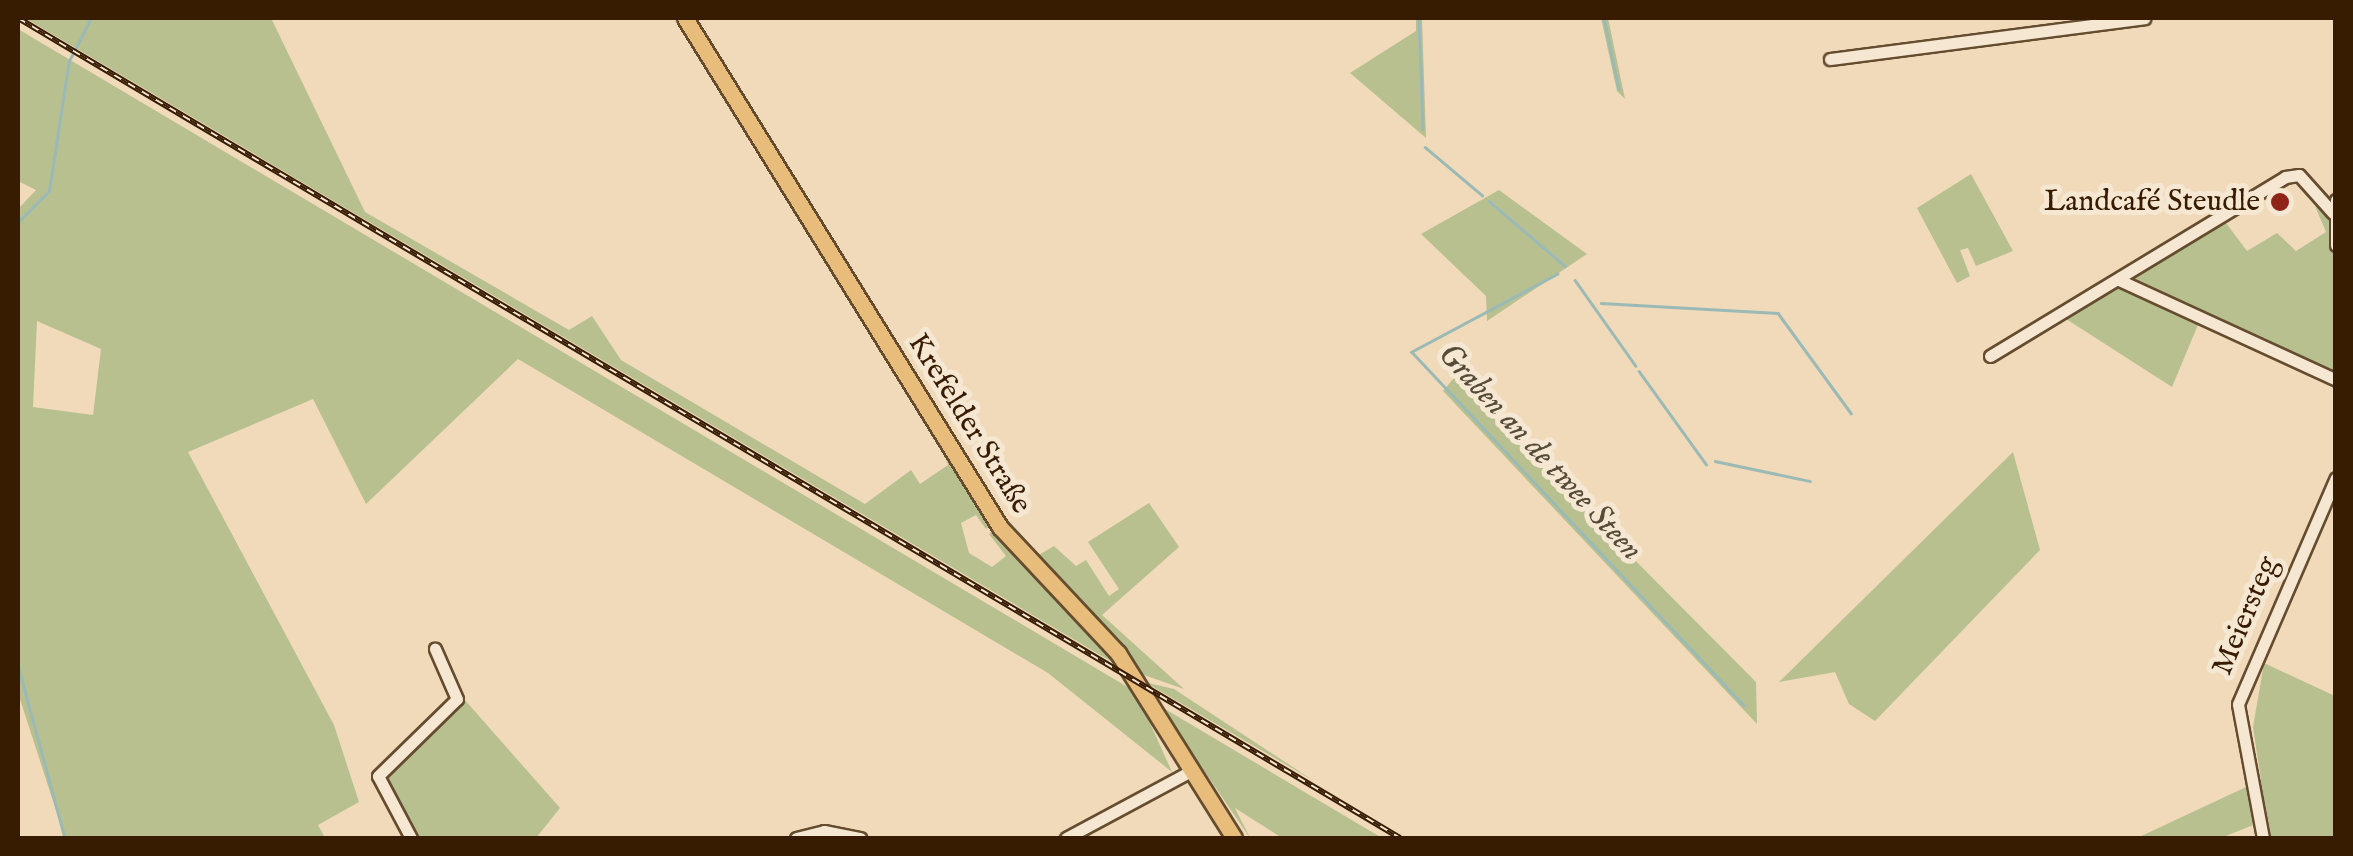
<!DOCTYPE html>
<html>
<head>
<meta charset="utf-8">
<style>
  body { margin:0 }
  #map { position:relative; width:2353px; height:856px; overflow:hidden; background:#f0dab9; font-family:"IM FELL English",serif }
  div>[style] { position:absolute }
  .green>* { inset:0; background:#b8c090 }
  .stream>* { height:2.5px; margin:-1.25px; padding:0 1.25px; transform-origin:1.25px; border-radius:1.25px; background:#9bbab5 }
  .roads { filter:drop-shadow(2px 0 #654c2f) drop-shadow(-2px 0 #654c2f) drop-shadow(0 2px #654c2f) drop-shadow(0 -2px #654c2f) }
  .minor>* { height:11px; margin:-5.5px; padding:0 5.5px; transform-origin:5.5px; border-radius:5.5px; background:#f5e7d2 }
  .major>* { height:15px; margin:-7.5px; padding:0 7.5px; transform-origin:7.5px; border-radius:7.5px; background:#e8bd7c }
  .rail>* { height:6px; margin-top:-3px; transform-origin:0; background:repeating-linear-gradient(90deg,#f5e7d2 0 8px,#371c01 0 16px); box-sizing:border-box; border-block:2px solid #371c01 }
  .dots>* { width:28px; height:28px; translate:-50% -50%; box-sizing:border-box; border:5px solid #f5e7d2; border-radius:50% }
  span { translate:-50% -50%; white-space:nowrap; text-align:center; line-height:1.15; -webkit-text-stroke:10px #f5e7d2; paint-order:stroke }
  .poi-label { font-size:30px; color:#371c01 }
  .right { translate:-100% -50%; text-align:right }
  .street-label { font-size:30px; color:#371c01 }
  .water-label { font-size:32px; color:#554b37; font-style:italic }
  .frame { position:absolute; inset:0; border:20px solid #371c01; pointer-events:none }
</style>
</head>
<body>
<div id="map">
  <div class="green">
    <i style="clip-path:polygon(25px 18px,271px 18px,365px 212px,569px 330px,592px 316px,621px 360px,865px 504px,911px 470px,920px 484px,948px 465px,939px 440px,992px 524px,986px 529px,976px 515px,961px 523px,969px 553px,992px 567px,1006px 556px,989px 534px,996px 530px,1117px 665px)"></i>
    <i style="clip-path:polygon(1416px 18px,1422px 18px,1426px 138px,1350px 73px,1416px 31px)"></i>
    <i style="clip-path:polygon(1601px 18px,1608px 18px,1625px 99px,1617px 91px)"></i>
    <i style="clip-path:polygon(evenodd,18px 29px,1136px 692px,1172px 772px,1048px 673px,518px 359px,366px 504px,313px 399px,188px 452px,334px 725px,359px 802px,318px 825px,325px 838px,65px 838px,18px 693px,18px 209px,36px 190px,18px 181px,18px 29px,37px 321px,101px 349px,93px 415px,33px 407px,37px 321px)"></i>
    <i style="clip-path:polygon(1971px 174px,2013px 251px,1976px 266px,1968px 248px,1960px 250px,1970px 276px,1957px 283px,1917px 208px)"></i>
    <i style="clip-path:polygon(1499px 190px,1587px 254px,1487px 321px,1486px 296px,1421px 234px)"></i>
    <i style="clip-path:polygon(2315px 206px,2330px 220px,2335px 261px,2335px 377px,2130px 282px,2223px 219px,2247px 251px,2277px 233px,2296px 251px,2326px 232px)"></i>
    <i style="clip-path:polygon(2116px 285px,2200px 320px,2172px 387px,2063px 317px)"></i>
    <i style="clip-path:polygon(1454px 378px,1756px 682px,1757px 724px,1443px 391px)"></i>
    <i style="clip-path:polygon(2013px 452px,2040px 550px,1875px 721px,1849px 704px,1835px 672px,1779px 682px)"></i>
    <i style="clip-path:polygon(1149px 503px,1179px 547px,1102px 615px,1184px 689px,1144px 675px,1119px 639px,1036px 557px,1015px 531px,1037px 556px,1054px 546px,1076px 566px,1086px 560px,1109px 596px,1119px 589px,1088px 542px)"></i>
    <i style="clip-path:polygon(2264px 663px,2335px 696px,2335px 838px,2270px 838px,2268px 819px,2221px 838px,2137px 838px,2261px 780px,2253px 727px)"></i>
    <i style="clip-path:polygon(1148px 683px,1174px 689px,1314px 781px,1148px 684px)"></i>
    <i style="clip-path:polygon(464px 699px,560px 808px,536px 838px,414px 838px,382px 781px)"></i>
    <i style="clip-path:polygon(1160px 706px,1382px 838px,1282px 838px,1235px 808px,1250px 838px)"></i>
  </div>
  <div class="stream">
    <i style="left:1419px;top:18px;width:111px;rotate:87.9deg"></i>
    <i style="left:1604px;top:18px;width:73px;rotate:78.1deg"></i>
    <i style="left:1425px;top:147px;width:75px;rotate:40.1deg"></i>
    <i style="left:1489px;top:201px;width:100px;rotate:40.5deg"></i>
    <i style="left:18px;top:222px;width:44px;rotate:-45deg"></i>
    <i style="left:49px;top:191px;width:132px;rotate:-81.3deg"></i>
    <i style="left:69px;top:61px;width:48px;rotate:-62.9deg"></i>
    <i style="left:1558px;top:274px;width:166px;rotate:151.9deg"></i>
    <i style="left:1412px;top:352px;width:485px;rotate:46.8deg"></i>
    <i style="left:1575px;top:280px;width:105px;rotate:54.7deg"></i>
    <i style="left:1601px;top:303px;width:177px;rotate:3.2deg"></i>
    <i style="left:1778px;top:313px;width:124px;rotate:53.9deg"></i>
    <i style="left:1639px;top:371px;width:115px;rotate:54.2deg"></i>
    <i style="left:1715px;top:461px;width:97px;rotate:11.9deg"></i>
    <i style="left:18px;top:665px;width:179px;rotate:74.8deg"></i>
  </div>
  <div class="roads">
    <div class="minor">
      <i style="left:1830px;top:59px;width:317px;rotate:-7.4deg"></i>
      <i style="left:2336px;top:200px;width:45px;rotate:90deg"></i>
      <i style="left:2119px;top:280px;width:239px;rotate:24.7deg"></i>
      <i style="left:1990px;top:356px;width:345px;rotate:-31.2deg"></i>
      <i style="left:2285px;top:177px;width:14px;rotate:-8deg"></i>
      <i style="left:2299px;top:175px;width:51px;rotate:48.2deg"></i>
      <i style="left:411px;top:838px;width:70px;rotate:-118deg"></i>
      <i style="left:378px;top:776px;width:110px;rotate:-44.3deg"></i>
      <i style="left:457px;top:699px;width:55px;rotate:-113.7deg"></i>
      <i style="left:796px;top:838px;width:29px;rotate:-14deg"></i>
      <i style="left:824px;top:831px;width:37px;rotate:11deg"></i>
      <i style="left:1066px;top:838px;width:137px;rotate:-28.2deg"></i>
      <i style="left:2263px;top:838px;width:136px;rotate:-100.6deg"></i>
      <i style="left:2238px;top:704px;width:246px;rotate:-66.6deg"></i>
    </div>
    <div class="major">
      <i style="left:685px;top:18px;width:599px;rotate:58.25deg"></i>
      <i style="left:1000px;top:527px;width:173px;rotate:46.9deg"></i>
      <i style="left:1118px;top:653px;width:218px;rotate:57.9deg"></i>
    </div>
  </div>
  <div class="rail">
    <i style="left:18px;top:18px;width:1607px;rotate:30.68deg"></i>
  </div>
  <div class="dots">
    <i style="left:2280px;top:202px;background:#8f2418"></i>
  </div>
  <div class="poi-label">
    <span class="right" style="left:2260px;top:202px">Landcafé Steudle</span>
  </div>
  <div class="street-label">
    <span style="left:969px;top:424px;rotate:58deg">Krefelder Straße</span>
    <span style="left:2246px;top:616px;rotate:-67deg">Meiersteg</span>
  </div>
  <div class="water-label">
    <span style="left:1539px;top:453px;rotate:47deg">Graben an de twee Steen</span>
  </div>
  <div class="frame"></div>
</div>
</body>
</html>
